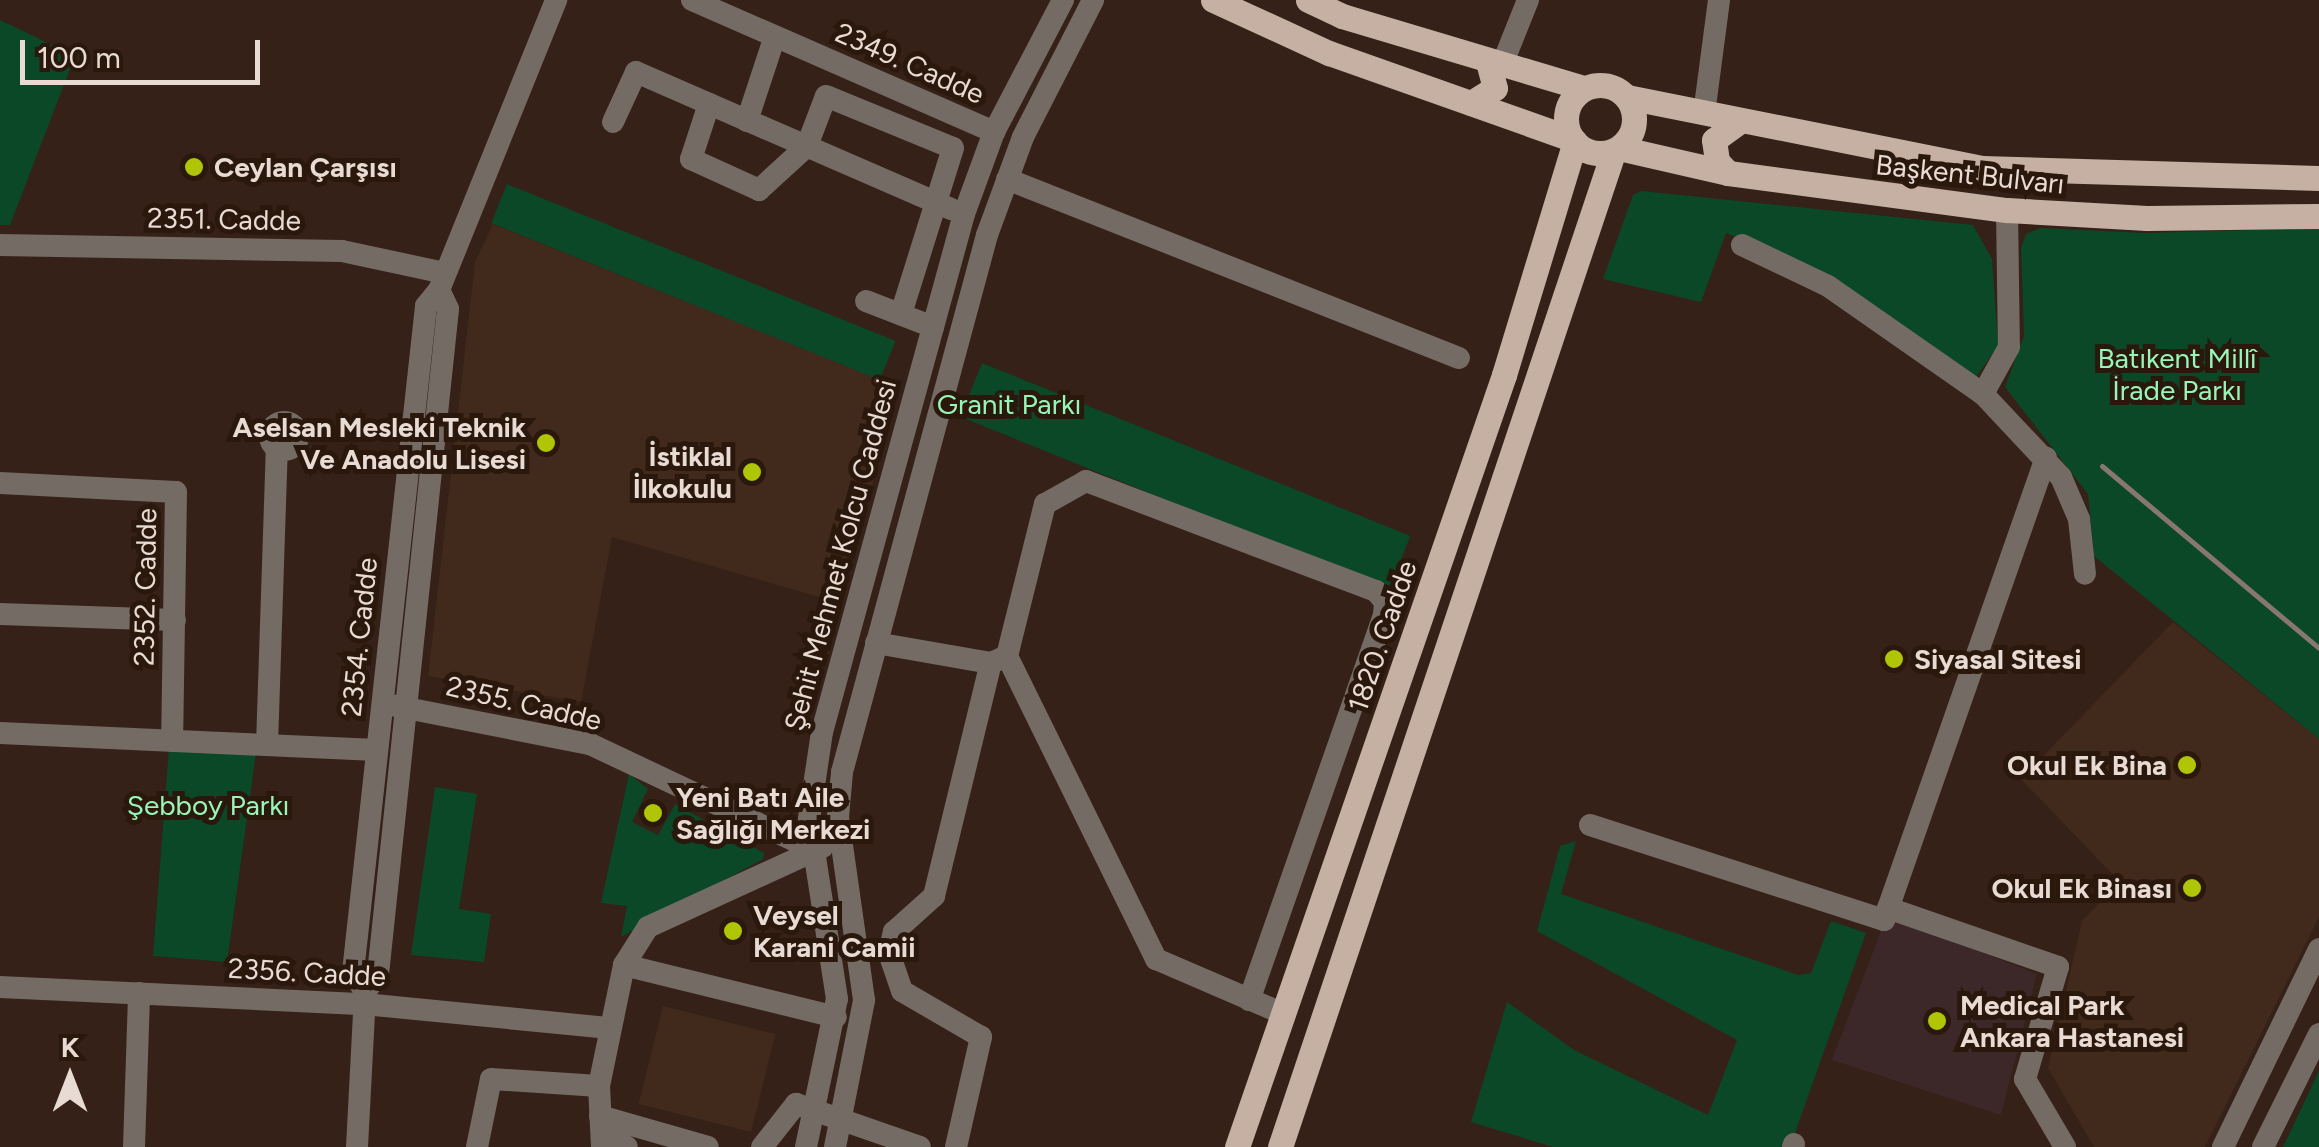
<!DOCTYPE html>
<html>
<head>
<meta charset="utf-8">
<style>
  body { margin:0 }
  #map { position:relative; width:2319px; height:1147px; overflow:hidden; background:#352117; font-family:Figtree,sans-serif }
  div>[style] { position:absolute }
  .built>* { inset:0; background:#41291b; transform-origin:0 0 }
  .medical>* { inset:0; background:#3c2828 }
  .green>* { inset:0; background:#0a4827; transform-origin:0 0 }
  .minor>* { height:22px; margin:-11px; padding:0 11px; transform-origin:11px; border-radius:11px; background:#756b65 }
  .minor>.ring { margin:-11px; padding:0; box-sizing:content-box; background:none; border:22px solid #756b65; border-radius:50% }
  .major>* { height:25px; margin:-12.5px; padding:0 12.5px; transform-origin:12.5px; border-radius:12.5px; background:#c5b0a3 }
  .major>.ring { margin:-12.5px; padding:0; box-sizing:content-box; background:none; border:25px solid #c5b0a3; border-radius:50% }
  .rail>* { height:5px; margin:-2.5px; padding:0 2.5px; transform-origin:2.5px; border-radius:2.5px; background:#88776e }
  .dots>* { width:28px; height:28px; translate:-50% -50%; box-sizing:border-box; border:5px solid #2b180d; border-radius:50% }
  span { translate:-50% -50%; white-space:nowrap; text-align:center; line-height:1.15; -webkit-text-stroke:10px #2b180d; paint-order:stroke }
  .street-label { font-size:28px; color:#e8dbd4 }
  .poi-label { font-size:28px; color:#e8dbd4; font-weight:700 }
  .left { translate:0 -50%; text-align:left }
  .right { translate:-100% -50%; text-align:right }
  .park-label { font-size:28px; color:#97f5b7 }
  .north { position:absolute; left:20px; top:1027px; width:100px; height:100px; -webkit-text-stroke:8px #2b180d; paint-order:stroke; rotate:0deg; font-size:28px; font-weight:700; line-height:40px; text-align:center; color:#e8dbd4 }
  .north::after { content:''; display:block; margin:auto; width:35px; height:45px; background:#e8dbd4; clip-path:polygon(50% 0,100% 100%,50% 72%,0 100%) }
  .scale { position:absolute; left:20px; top:40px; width:240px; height:45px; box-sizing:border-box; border:5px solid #e8dbd4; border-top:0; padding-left:12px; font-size:30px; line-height:35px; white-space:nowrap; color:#e8dbd4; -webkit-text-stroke:8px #2b180d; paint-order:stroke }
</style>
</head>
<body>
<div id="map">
  <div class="built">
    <i style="clip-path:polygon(493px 224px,899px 387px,840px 603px,612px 537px,581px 702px,428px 676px,475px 262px)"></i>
    <i style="clip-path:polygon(2173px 622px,2319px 739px,2319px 917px,2205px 1147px,2094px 1147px,2048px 1068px,2082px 921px,2120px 882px,2021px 779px)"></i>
    <i style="left:663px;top:1006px;width:116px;height:101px;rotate:14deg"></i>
  </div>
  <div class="medical">
    <i style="clip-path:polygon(1887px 915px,2037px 974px,2001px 1115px,1832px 1060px)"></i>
  </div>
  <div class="green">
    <i style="clip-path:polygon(0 20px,75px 56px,10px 225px,0 225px)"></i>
    <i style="left:507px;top:184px;width:419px;height:42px;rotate:22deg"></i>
    <i style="clip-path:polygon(1641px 191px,1973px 225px,1992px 259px,1998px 346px,1974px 380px,1800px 262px,1726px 233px,1701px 302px,1603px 279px,1633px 195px)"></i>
    <i style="clip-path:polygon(2040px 228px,2145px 233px,2319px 228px,2319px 739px,2094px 556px,2088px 494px,2005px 387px,2024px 336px,2021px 248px,2026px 234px)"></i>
    <i style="left:982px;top:363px;width:462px;height:58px;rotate:22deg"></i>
    <i style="clip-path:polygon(169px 748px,256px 753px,227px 962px,153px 956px)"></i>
    <i style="clip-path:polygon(629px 774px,648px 789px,632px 822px,658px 835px,675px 804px,764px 853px,763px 859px,621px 937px,627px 906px,601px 903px)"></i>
    <i style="clip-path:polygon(435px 787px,477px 794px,459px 909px,491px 914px,484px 962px,411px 955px)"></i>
    <i style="clip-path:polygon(1576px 841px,1561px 894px,1798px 975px,1811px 973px,1831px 921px,1866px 933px,1790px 1147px,1553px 1147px,1471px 1122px,1507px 1002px,1574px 1050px,1708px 1115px,1737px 1040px,1537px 931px,1560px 846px)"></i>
    <i style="clip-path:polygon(2319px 1071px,2319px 1147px,2283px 1147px)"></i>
  </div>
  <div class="minor">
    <i style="left:692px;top:0;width:330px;rotate:23.6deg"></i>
    <i style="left:1502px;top:65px;width:70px;rotate:-68.2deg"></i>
    <i style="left:709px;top:104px;width:58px;rotate:108.1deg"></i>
    <i style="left:691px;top:159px;width:75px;rotate:24.5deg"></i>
    <i style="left:759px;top:190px;width:65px;rotate:-42.5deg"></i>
    <i style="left:807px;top:146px;width:53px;rotate:-69.2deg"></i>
    <i style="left:826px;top:96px;width:137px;rotate:22.3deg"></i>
    <i style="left:953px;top:148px;width:174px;rotate:107.4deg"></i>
    <i style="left:1704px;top:114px;width:115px;rotate:-82.5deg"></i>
    <i style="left:747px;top:121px;width:89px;rotate:-71.8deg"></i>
    <i style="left:613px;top:122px;width:55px;rotate:-65.3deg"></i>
    <i style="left:636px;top:72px;width:344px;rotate:23.5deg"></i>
    <i style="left:1007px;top:179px;width:486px;rotate:21.6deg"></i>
    <i style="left:2007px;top:210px;width:137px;rotate:89.2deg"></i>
    <i style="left:2009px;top:347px;width:54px;rotate:119deg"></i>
    <i style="left:1983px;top:394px;width:114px;rotate:46.8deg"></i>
    <i style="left:2061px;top:477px;width:46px;rotate:66.8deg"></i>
    <i style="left:2079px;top:519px;width:55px;rotate:83.8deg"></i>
    <i style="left:0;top:245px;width:342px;rotate:1deg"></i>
    <i style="left:342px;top:251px;width:105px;rotate:12.1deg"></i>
    <i style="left:1742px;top:245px;width:95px;rotate:25.5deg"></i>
    <i style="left:1828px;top:286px;width:189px;rotate:34.9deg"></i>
    <i style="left:866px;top:301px;width:72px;rotate:21.2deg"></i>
    <i class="ring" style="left:270px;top:422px;width:6px;height:6px"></i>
    <i style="left:0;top:483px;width:176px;rotate:2.9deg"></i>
    <i style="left:176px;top:492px;width:249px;rotate:90.9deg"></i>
    <i style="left:0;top:614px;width:175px;rotate:2deg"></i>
    <i style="left:876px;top:643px;width:117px;rotate:9.9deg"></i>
    <i style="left:991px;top:663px;width:17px;rotate:-24deg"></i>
    <i style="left:1007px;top:656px;width:157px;rotate:-76deg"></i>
    <i style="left:1045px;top:504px;width:47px;rotate:-29.3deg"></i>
    <i style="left:1086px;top:481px;width:310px;rotate:20.8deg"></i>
    <i style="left:1376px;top:591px;width:14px;rotate:51deg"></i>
    <i style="left:1385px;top:602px;width:13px;rotate:94deg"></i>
    <i style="left:1384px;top:615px;width:408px;rotate:109.3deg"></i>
    <i style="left:1007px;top:656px;width:338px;rotate:63.8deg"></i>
    <i style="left:1156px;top:959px;width:139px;rotate:23.3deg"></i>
    <i style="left:391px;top:705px;width:203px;rotate:11.1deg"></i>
    <i style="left:590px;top:744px;width:246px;rotate:25.3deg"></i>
    <i style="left:0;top:733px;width:377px;rotate:2.6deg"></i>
    <i style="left:267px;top:745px;width:297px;rotate:-88.1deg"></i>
    <i style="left:1590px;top:825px;width:309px;rotate:17.9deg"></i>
    <i style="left:1884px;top:920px;width:490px;rotate:-70.7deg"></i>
    <i style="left:1888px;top:908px;width:180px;rotate:19.1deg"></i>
    <i style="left:2058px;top:967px;width:117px;rotate:106.4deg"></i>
    <i style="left:2025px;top:1079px;width:79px;rotate:59.5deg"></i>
    <i style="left:624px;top:965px;width:45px;rotate:-57.7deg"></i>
    <i style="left:648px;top:927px;width:192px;rotate:-24.6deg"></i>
    <i style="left:0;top:987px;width:364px;rotate:2.7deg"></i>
    <i style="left:364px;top:1004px;width:247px;rotate:5.6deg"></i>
    <i style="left:365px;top:992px;width:22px;rotate:-54deg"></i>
    <i style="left:378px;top:974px;width:669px;rotate:-83.99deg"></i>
    <i style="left:448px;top:309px;width:21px;rotate:-115deg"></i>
    <i style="left:600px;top:1116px;width:112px;rotate:16deg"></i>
    <i style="left:604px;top:1132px;width:27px;rotate:33deg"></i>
    <i style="left:134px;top:1147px;width:154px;rotate:-88.1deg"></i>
    <i style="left:357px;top:1147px;width:155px;rotate:-87deg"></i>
    <i style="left:365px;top:992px;width:23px;rotate:-121deg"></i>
    <i style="left:353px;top:972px;width:670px;rotate:-83.74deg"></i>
    <i style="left:426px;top:306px;width:21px;rotate:-51deg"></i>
    <i style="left:439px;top:290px;width:313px;rotate:-68deg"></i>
    <i style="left:477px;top:1147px;width:69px;rotate:-78.4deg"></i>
    <i style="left:491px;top:1079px;width:108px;rotate:3.7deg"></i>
    <i style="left:602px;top:1147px;width:61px;rotate:-92.8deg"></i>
    <i style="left:599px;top:1086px;width:124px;rotate:-78.3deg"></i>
    <i style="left:624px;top:965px;width:218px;rotate:13.8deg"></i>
    <i style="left:762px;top:1147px;width:55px;rotate:-51.7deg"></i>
    <i style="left:796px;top:1104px;width:131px;rotate:19.1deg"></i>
    <i style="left:806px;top:1147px;width:151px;rotate:-78.2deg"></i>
    <i style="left:837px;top:999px;width:182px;rotate:-98.8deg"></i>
    <i style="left:809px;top:819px;width:88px;rotate:-81.5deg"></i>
    <i style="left:822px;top:732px;width:537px;rotate:-74.67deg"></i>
    <i style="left:964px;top:214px;width:87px;rotate:-69.9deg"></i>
    <i style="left:994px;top:132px;width:149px;rotate:-62.4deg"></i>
    <i style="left:835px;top:1147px;width:150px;rotate:-78.8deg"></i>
    <i style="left:864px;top:1000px;width:185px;rotate:-98.1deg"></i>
    <i style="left:838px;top:817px;width:45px;rotate:-84.9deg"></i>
    <i style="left:842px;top:772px;width:556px;rotate:-74.89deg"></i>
    <i style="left:987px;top:235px;width:104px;rotate:-69.8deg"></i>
    <i style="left:1023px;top:137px;width:154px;rotate:-62.9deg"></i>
    <i style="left:956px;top:1147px;width:113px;rotate:-77.2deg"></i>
    <i style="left:981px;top:1037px;width:91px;rotate:-149.8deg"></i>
    <i style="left:902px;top:991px;width:40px;rotate:-108.9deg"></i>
    <i style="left:889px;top:953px;width:22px;rotate:-77deg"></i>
    <i style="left:894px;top:932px;width:54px;rotate:-42deg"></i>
    <i style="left:934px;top:896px;width:240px;rotate:-76.3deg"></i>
    <i style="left:1793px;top:1147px;width:3px;rotate:-72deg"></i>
    <i style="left:2223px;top:1147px;width:220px;rotate:-64.1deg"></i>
    <i style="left:2263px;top:1147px;width:126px;rotate:-63.6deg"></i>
  </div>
  <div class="major">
    <i style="left:1213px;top:0;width:128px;rotate:24.6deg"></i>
    <i style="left:1329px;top:53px;width:258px;rotate:19.5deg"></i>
    <i style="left:1308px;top:0;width:38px;rotate:25deg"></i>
    <i style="left:1342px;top:16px;width:252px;rotate:16.6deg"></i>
    <i class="ring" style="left:1566px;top:85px;width:43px;height:43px"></i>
    <i style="left:1627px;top:97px;width:362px;rotate:11.3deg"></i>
    <i style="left:1982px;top:168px;width:337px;rotate:1.7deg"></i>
    <i style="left:1471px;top:103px;width:28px;rotate:-32deg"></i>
    <i style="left:1495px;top:88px;width:28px;rotate:-105deg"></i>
    <i style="left:1619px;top:148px;width:112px;rotate:12.9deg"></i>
    <i style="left:1728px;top:173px;width:281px;rotate:7.6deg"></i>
    <i style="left:2007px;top:210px;width:140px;rotate:3.3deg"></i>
    <i style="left:2147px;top:218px;width:172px;rotate:-0.7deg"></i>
    <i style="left:1728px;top:173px;width:16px;rotate:-133deg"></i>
    <i style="left:1717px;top:161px;width:21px;rotate:-98deg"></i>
    <i style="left:1714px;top:140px;width:32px;rotate:-36deg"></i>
    <i style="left:1237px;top:1147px;width:817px;rotate:-70.92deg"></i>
    <i style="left:1504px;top:375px;width:244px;rotate:-73.1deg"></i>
    <i style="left:1280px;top:1147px;width:1051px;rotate:-71.48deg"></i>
  </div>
  <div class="rail">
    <i style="left:2102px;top:466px;width:283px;rotate:40deg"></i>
  </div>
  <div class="dots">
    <i style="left:194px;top:167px;background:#afc506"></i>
    <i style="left:546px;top:443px;background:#afc506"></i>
    <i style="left:752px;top:472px;background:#afc506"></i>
    <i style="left:1894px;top:659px;background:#afc506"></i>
    <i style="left:2187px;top:765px;background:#afc506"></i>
    <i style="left:653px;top:813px;background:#afc506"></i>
    <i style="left:2192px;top:888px;background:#afc506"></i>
    <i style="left:733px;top:931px;background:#afc506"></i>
    <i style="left:1937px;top:1021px;background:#afc506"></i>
  </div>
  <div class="street-label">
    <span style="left:910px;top:63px;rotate:24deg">2349. Cadde</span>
    <span style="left:1970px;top:174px;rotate:6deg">Başkent Bulvarı</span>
    <span style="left:224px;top:219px;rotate:1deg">2351. Cadde</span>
    <span style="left:840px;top:555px;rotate:-75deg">Şehit Mehmet Kolcu Caddesi</span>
    <span style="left:145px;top:587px;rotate:-89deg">2352. Cadde</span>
    <span style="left:1382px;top:636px;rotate:-71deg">1820. Cadde</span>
    <span style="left:359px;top:637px;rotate:-84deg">2354. Cadde</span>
    <span style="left:524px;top:703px;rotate:13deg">2355. Cadde</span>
    <span style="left:307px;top:972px;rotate:3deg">2356. Cadde</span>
  </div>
  <div class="poi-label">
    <span class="left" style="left:214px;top:167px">Ceylan Çarşısı</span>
    <span class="right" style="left:526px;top:443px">Aselsan Mesleki Teknik<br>Ve Anadolu Lisesi</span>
    <span class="right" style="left:732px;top:472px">İstiklal<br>İlkokulu</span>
    <span class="left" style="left:1914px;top:659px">Siyasal Sitesi</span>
    <span class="right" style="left:2167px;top:765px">Okul Ek Bina</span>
    <span class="left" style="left:676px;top:813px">Yeni Batı Aile<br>Sağlığı Merkezi</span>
    <span class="right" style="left:2172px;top:888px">Okul Ek Binası</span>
    <span class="left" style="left:753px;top:931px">Veysel<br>Karani Camii</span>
    <span class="left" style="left:1960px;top:1021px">Medical Park<br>Ankara Hastanesi</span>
  </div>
  <div class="park-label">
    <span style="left:2177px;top:374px">Batıkent Millî<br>İrade Parkı</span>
    <span style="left:1009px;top:404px">Granit Parkı</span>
    <span style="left:208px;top:805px">Şebboy Parkı</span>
  </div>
  <div class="north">K</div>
  <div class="scale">100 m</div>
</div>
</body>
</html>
